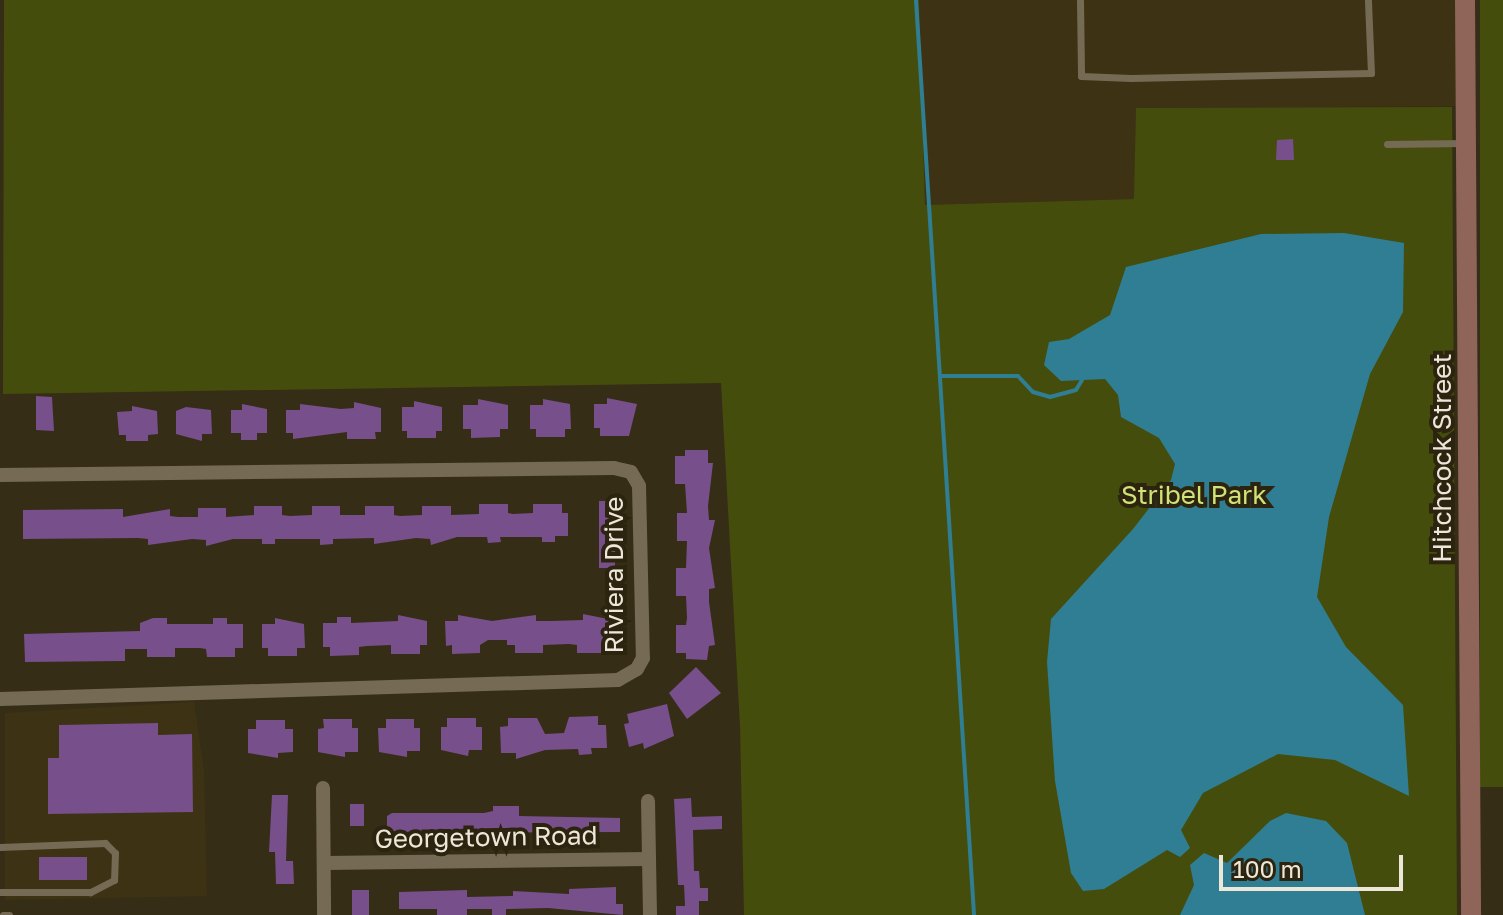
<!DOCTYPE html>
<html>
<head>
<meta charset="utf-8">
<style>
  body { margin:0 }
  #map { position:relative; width:1503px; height:915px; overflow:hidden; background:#362d17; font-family:"Golos Text",sans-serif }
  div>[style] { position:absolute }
  .built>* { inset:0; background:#3e3215 }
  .green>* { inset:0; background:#454d0c; transform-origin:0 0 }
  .water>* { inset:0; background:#307e93 }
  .stream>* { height:4px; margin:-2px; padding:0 2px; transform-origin:2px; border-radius:2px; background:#307e93 }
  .building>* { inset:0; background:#774f8a; transform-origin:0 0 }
  .lane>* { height:7px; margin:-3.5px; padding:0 3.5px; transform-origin:3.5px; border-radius:3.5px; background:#756b54 }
  .street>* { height:14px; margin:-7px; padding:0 7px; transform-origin:7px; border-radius:7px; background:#756b54 }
  .secondary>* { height:20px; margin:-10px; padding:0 10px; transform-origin:10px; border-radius:10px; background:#8f6459 }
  span { translate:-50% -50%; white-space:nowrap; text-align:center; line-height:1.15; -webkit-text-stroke:8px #2c240e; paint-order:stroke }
  .street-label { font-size:26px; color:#ede7da }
  .park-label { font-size:26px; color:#d1e278 }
  .scale { position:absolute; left:1219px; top:855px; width:184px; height:36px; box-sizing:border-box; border:4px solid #ede7da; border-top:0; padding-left:10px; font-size:24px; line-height:28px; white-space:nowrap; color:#ede7da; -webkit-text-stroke:6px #2c240e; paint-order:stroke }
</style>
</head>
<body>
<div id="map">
  <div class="built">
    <i style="clip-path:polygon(919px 0,1458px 0,1458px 106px,1136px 108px,1135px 199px,925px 205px)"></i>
    <i style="clip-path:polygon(194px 702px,204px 770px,207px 896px,5px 900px,5px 713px)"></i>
  </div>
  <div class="green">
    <i style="clip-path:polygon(4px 0,919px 0,925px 205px,1134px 199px,1136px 108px,1452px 107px,1457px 915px,744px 915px,740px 726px,721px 383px,3px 394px)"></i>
    <i style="left:1480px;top:0;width:23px;height:787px"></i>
  </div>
  <div class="water">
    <i style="clip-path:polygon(1344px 233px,1404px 243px,1403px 312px,1370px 374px,1329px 517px,1317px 597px,1346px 647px,1403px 705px,1409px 796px,1335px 760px,1278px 754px,1203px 793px,1181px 830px,1190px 848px,1180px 857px,1167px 850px,1104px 889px,1083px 891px,1071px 873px,1055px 781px,1047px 662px,1051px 619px,1133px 529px,1171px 480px,1175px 464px,1159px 438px,1121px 417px,1118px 395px,1105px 379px,1061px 381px,1044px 365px,1049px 342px,1069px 339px,1110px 315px,1126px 267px,1261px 234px)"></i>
    <i style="clip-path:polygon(1286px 813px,1326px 821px,1347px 843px,1365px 915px,1180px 915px,1194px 885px,1190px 865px,1204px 853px,1227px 863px,1270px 821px)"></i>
  </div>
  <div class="stream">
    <i style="left:916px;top:0;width:917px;rotate:86.37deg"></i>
    <i style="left:940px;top:376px;width:78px"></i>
    <i style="left:1018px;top:376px;width:22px;rotate:47deg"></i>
    <i style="left:1033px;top:392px;width:18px;rotate:16deg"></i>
    <i style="left:1050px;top:397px;width:27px;rotate:-15deg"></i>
    <i style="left:1076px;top:390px;width:12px;rotate:-59deg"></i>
  </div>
  <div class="building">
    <i style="clip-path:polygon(1293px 139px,1294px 160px,1276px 160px,1277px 140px)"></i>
    <i style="clip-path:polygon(36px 396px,52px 397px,54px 431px,36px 430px)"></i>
    <i style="clip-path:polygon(607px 398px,637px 404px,629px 436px,600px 436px,600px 428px,594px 428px,594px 404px,607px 404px)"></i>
    <i style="clip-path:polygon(478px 399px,508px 405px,508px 429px,500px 429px,500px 437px,471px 438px,471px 429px,463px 429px,463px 405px,478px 405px)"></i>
    <i style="clip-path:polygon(543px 399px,570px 404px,571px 429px,565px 429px,565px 437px,536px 437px,536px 429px,530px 429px,530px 405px,543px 405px)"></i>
    <i style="clip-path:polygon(414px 401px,442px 407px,442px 431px,436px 431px,436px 438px,407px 438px,407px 431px,402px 431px,402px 407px,414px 407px)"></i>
    <i style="clip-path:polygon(354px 402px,381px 408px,381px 432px,375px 432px,376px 439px,347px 439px,347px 432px,293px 439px,293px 433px,286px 433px,286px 410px,300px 410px,300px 404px,341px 409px,354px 408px)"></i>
    <i style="clip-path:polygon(242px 404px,267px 409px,267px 433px,257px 433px,257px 440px,241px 440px,241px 433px,231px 433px,231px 410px,242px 410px)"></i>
    <i style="clip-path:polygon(132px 406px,157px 411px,158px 434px,148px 435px,148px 441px,126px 441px,126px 435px,119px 435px,117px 412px,132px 411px)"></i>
    <i style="clip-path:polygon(186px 407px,211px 410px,212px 434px,202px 434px,202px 441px,176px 434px,176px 411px)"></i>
    <i style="clip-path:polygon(685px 450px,708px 450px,708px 463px,713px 463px,708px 506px,709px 520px,715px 520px,709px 548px,715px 588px,709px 589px,709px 602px,715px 645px,709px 646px,707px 660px,686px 659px,686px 653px,676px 653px,676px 625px,686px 625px,687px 618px,686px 596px,676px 596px,676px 568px,686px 568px,687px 541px,677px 541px,677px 513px,687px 513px,685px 484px,675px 484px,675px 456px,685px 456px)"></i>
    <i style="left:599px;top:501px;width:16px;height:67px"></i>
    <i style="clip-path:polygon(479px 504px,508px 504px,508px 513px,513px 514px,533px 513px,533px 504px,562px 504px,562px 513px,568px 513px,568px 536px,555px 536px,555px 542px,542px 542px,542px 537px,500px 537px,501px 542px,488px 543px,487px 537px,457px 537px,431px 545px,430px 539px,416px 538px,374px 544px,374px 538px,333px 539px,333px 544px,320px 545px,320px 539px,275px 539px,275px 544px,262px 544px,262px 539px,233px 539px,206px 546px,206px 540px,192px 539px,148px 545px,148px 539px,138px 538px,23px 539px,23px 510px,123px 509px,123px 517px,170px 509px,170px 516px,178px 517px,198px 517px,198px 508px,226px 508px,226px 517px,254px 515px,254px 506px,282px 506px,282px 515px,290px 516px,312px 515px,312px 506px,340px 506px,340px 515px,365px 515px,365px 506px,394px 506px,394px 515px,400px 516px,422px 515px,422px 506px,451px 506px,451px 515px,479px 514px)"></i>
    <i style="clip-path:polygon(583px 614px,613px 620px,613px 644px,605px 644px,606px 653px,577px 653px,577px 645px,569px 644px,543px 645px,543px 653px,515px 653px,515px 645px,507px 645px,507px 640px,488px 640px,480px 645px,480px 653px,452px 654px,452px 645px,446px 646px,445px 621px,458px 621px,458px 615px,492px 621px,536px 615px,536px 621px,551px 621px,583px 620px)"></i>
    <i style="clip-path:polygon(398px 615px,427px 621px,427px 645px,420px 645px,420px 654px,391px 654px,391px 645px,367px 646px,359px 647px,359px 655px,330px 656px,330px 647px,323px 647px,323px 623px,337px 623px,337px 617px,351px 617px,351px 623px,398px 621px)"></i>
    <i style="clip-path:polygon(153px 618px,167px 618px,167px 624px,213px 624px,213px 618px,227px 618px,227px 624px,243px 624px,243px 648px,235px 648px,235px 657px,207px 657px,206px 649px,200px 648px,175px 648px,175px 657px,147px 657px,147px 649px,125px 649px,125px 661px,25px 662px,24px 634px,140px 631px,140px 623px)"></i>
    <i style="clip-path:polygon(275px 618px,304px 624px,305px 648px,297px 648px,297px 656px,268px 656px,268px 648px,262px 648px,262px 624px,275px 624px)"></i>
    <i style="clip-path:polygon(696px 667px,721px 693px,687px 719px,669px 693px)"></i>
    <i style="clip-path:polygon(667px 704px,674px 736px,644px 749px,643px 743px,629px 747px,624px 724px,629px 723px,627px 714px)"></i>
    <i style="clip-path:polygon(598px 716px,598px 725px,606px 725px,607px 748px,591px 748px,592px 754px,579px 755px,578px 749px,545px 750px,516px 759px,516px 753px,501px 753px,500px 727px,508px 726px,508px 718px,537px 718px,545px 734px,564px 733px,569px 717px)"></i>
    <i style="clip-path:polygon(447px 718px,476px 718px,476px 727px,482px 727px,482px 750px,469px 750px,468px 756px,441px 750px,441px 727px,447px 727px)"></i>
    <i style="clip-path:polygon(323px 719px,352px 719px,352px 728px,358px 728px,358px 752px,345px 752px,345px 757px,318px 752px,318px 729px,324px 728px)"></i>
    <i style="clip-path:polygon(386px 719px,414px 719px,414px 728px,420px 728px,420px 751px,407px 751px,407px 757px,379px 752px,378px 728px,386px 728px)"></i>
    <i style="clip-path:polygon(256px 720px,285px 720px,285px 729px,293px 729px,293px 752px,278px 753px,278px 758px,248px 753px,248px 729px,256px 729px)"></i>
    <i style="clip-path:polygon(158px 723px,158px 735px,192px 734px,193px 812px,48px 814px,48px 758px,59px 758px,59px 725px)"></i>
    <i style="clip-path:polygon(272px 795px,288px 795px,286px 861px,293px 861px,294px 884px,276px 884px,275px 852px,269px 852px)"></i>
    <i style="clip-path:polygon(691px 798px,692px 817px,722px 816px,722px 829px,693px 830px,694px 871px,699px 871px,700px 888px,708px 888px,708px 901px,699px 901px,699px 915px,676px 915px,676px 906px,685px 906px,684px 885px,678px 885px,674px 799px)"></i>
    <i style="left:350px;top:804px;width:14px;height:22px"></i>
    <i style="clip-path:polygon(493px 806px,519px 806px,519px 816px,620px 818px,620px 832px,387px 833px,387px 816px,392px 813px,484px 813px,493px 811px)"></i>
    <i style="left:87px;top:857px;width:23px;height:48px;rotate:90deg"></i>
    <i style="clip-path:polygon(616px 887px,616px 904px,623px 904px,623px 915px,548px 908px,506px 909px,506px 915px,492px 915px,492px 909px,467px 909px,467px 915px,437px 915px,437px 909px,399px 909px,399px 892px,467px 890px,467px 897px,513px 896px,513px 891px,569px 894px,569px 889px)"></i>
    <i style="left:352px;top:890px;width:17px;height:25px"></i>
  </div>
  <div class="lane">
    <i style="left:1080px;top:0;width:76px;rotate:89.2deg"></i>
    <i style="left:1081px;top:76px;width:50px;rotate:2.3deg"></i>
    <i style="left:1131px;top:78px;width:240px;rotate:-1.2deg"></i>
    <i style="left:1371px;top:73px;width:73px;rotate:-92.4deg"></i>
    <i style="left:1387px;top:144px;width:77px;rotate:-0.7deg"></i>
    <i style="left:0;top:847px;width:105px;rotate:-2.2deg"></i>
    <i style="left:105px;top:843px;width:14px;rotate:45deg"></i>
    <i style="left:115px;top:853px;width:27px;rotate:92deg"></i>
    <i style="left:114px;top:880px;width:27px;rotate:153deg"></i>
    <i style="left:90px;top:892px;width:90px;rotate:180deg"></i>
    <i style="left:3px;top:915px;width:6px"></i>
  </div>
  <div class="street">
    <i style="left:0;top:475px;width:614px;rotate:-0.65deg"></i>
    <i style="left:614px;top:468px;width:17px;rotate:13deg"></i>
    <i style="left:631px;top:472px;width:16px;rotate:60deg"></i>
    <i style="left:639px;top:486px;width:172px;rotate:88.7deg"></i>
    <i style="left:643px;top:658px;width:13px;rotate:119deg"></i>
    <i style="left:637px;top:669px;width:22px;rotate:150deg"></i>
    <i style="left:618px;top:680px;width:618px;rotate:178.24deg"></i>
    <i style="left:323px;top:788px;width:127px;rotate:89.5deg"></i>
    <i style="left:648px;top:801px;width:114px;rotate:89deg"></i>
    <i style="left:324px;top:863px;width:325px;rotate:-0.7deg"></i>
  </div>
  <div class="secondary">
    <i style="left:1465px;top:0;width:915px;rotate:89.62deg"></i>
  </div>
  <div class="street-label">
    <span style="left:1442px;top:458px;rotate:-90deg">Hitchcock Street</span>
    <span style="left:614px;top:575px;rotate:-90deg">Riviera Drive</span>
    <span style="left:486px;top:837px;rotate:-1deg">Georgetown Road</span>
  </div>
  <div class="park-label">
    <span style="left:1194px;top:495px">Stribel Park</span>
  </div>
  <div class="scale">100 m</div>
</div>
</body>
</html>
